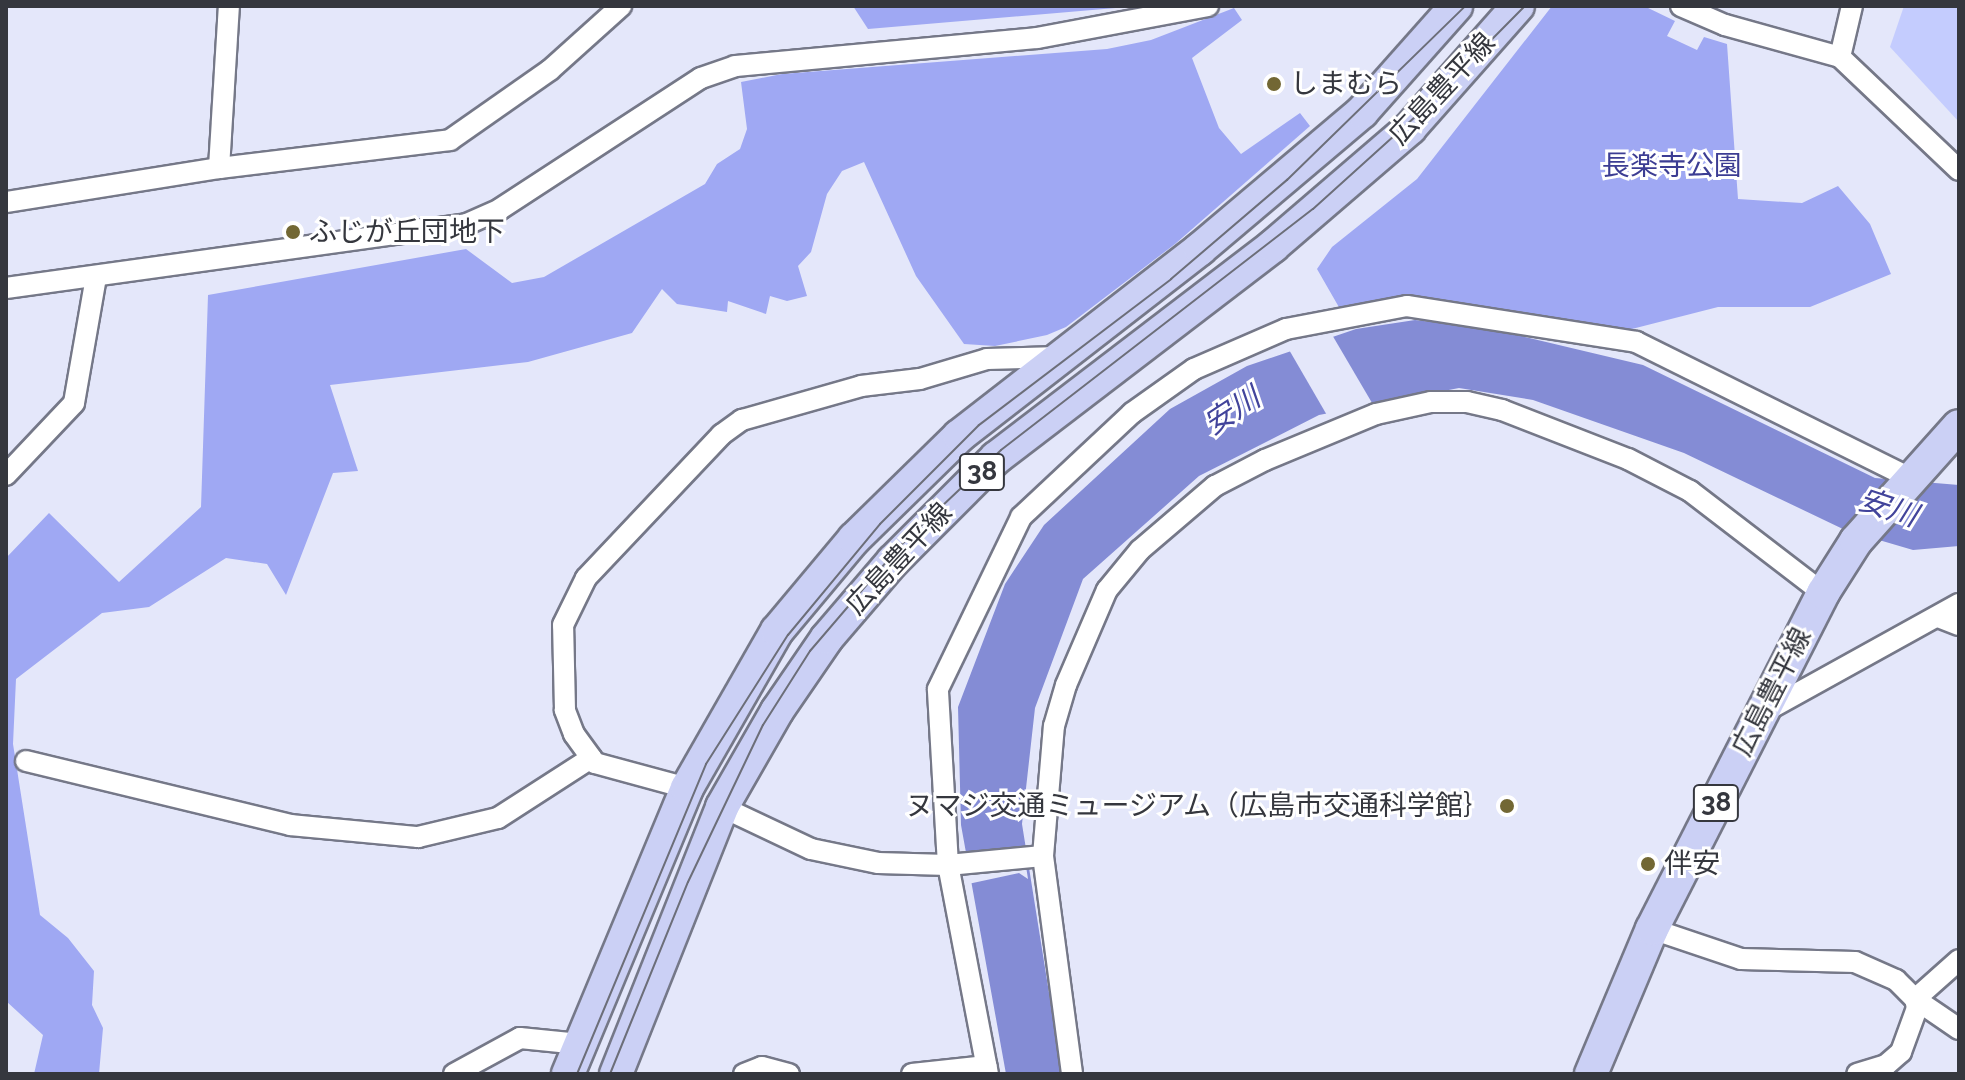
<!DOCTYPE html>
<html>
<head>
<meta charset="utf-8">
<style>
  body { margin:0 }
  #map { position:relative; width:1965px; height:1080px; overflow:hidden; background:#e4e7fa; font-family:Raleway,"Noto Sans JP",sans-serif }
  div>[style] { position:absolute }
  .green>* { inset:0; background:#c4ccfe }
  .forest>* { inset:0; background:#9fa8f3 }
  .water>* { inset:0; background:#848cd5 }
  .pier>* { inset:0; background:#e4e7fa }
  .roads { filter:drop-shadow(2px 0 #757888) drop-shadow(-2px 0 #757888) drop-shadow(0 2px #757888) drop-shadow(0 -2px #757888) }
  .street>* { height:20px; margin:-10px; padding:0 10px; transform-origin:10px; border-radius:10px; background:#fff }
  .primary>* { height:32px; margin:-16px; padding:0 16px; transform-origin:16px; border-radius:16px; background:#cbd0f5 }
  .tram>* { height:2px; margin:-1px; padding:0 1px; transform-origin:1px; border-radius:1px; background:#6c6e79 }
  .dots>* { width:22px; height:22px; translate:-50% -50%; box-sizing:border-box; border:4px solid #fff; border-radius:50% }
  span { translate:-50% -50%; white-space:nowrap; text-align:center; line-height:1.15; -webkit-text-stroke:6px #fff; paint-order:stroke }
  .shield-label span { padding:2px 6px; background:#fff; border:2px solid; border-radius:6px; -webkit-text-stroke-width:0 }
  .shield-label { font-size:26px; color:#35373e; font-weight:700 }
  .poi-label { font-size:28px; color:#35373e }
  .left { translate:0 -50%; text-align:left }
  .right { translate:-100% -50%; text-align:right }
  .street-label { font-size:28px; color:#35373e }
  .park-label { font-size:28px; color:#3c3d93 }
  .water-label { font-size:30px; color:#42449b; font-style:italic }
  .frame { position:absolute; inset:0; border:8px solid #35373e; pointer-events:none }
</style>
</head>
<body>
<div id="map">
  <div class="green">
    <i style="clip-path:polygon(1904px 6px,1959px 6px,1959px 122px,1890px 47px)"></i>
  </div>
  <div class="forest">
    <i style="clip-path:polygon(853px 6px,1139px 6px,868px 29px)"></i>
    <i style="clip-path:polygon(1552px 6px,1644px 6px,1675px 21px,1667px 36px,1697px 50px,1704px 37px,1727px 44px,1738px 199px,1802px 203px,1838px 186px,1870px 224px,1891px 274px,1810px 307px,1718px 307px,1624px 331px,1340px 309px,1317px 269px,1332px 247px,1417px 179px)"></i>
    <i style="clip-path:polygon(1234px 8px,1242px 20px,1192px 58px,1219px 128px,1241px 154px,1300px 113px,1310px 126px,1175px 244px,1066px 327px,1047px 335px,995px 346px,964px 344px,916px 276px,864px 162px,842px 171px,827px 194px,811px 252px,798px 266px,807px 296px,787px 301px,770px 296px,766px 314px,728px 301px,727px 312px,677px 304px,662px 289px,632px 333px,528px 362px,330px 385px,358px 471px,333px 473px,286px 595px,267px 564px,226px 558px,149px 607px,102px 613px,16px 679px,13px 744px,40px 915px,68px 938px,94px 971px,92px 1005px,103px 1028px,99px 1074px,34px 1074px,43px 1035px,6px 1001px,6px 558px,49px 513px,119px 582px,201px 507px,208px 295px,466px 249px,512px 283px,544px 277px,705px 184px,717px 164px,740px 149px,747px 129px,741px 82px,782px 74px,1107px 49px,1151px 40px)"></i>
  </div>
  <div class="water">
    <i style="clip-path:polygon(1415px 320px,1492px 329px,1643px 365px,1875px 478px,1959px 485px,1959px 546px,1913px 550px,1845px 530px,1684px 453px,1533px 400px,1459px 388px,1319px 415px,1199px 476px,1083px 579px,1035px 708px,1022px 824px,1062px 1074px,1006px 1074px,961px 825px,958px 707px,1005px 584px,1044px 525px,1170px 409px,1247px 366px,1356px 329px)"></i>
  </div>
  <div class="pier">
    <i style="clip-path:polygon(1331px 333px,1375px 408px,1328px 417px,1288px 348px)"></i>
    <i style="clip-path:polygon(1023px 847px,1028px 879px,1019px 873px,968px 884px,964px 866px,1018px 856px)"></i>
  </div>
  <div class="roads">
    <div class="street">
      <i style="left:1681px;top:6px;width:48px;rotate:23.4deg"></i>
      <i style="left:1725px;top:25px;width:119px;rotate:15.5deg"></i>
      <i style="left:1840px;top:57px;width:164px;rotate:43.5deg"></i>
      <i style="left:1840px;top:57px;width:52px;rotate:-76.8deg"></i>
      <i style="left:219px;top:168px;width:162px;rotate:-86.5deg"></i>
      <i style="left:6px;top:202px;width:216px;rotate:-9.1deg"></i>
      <i style="left:219px;top:168px;width:233px;rotate:-6.9deg"></i>
      <i style="left:450px;top:140px;width:122px;rotate:-35deg"></i>
      <i style="left:550px;top:70px;width:96px;rotate:-42deg"></i>
      <i style="left:6px;top:288px;width:465px;rotate:-7.9deg"></i>
      <i style="left:467px;top:224px;width:36px;rotate:-24deg"></i>
      <i style="left:500px;top:209px;width:240px;rotate:-33.1deg"></i>
      <i style="left:701px;top:78px;width:36px;rotate:-19deg"></i>
      <i style="left:735px;top:66px;width:303px;rotate:-5.3deg"></i>
      <i style="left:1037px;top:38px;width:174px;rotate:-10.6deg"></i>
      <i style="left:6px;top:475px;width:99px;rotate:-46.6deg"></i>
      <i style="left:74px;top:403px;width:128px;rotate:-80.1deg"></i>
      <i style="left:1938px;top:617px;width:22px;rotate:21deg"></i>
      <i style="left:1762px;top:713px;width:225px;rotate:-29deg"></i>
      <i style="left:26px;top:761px;width:272px;rotate:13.6deg"></i>
      <i style="left:290px;top:825px;width:129px;rotate:5.4deg"></i>
      <i style="left:418px;top:837px;width:82px;rotate:-13.4deg"></i>
      <i style="left:498px;top:818px;width:111px;rotate:-32.8deg"></i>
      <i style="left:687px;top:788px;width:95px;rotate:-164.8deg"></i>
      <i style="left:595px;top:763px;width:36px;rotate:-126deg"></i>
      <i style="left:574px;top:734px;width:26px;rotate:-111deg"></i>
      <i style="left:565px;top:710px;width:85px;rotate:-91.3deg"></i>
      <i style="left:563px;top:625px;width:52px;rotate:-63.9deg"></i>
      <i style="left:586px;top:578px;width:197px;rotate:-46.6deg"></i>
      <i style="left:721px;top:435px;width:26px;rotate:-36deg"></i>
      <i style="left:742px;top:420px;width:124px;rotate:-15.9deg"></i>
      <i style="left:861px;top:386px;width:59px;rotate:-6.8deg"></i>
      <i style="left:920px;top:379px;width:70px;rotate:-16.6deg"></i>
      <i style="left:987px;top:359px;width:73px;rotate:-1.6deg"></i>
      <i style="left:722px;top:807px;width:98px;rotate:25.3deg"></i>
      <i style="left:811px;top:849px;width:68px;rotate:11.8deg"></i>
      <i style="left:878px;top:863px;width:70px;rotate:1.6deg"></i>
      <i style="left:948px;top:865px;width:95px;rotate:-5.4deg"></i>
      <i style="left:1043px;top:856px;width:130px;rotate:-85.2deg"></i>
      <i style="left:1054px;top:726px;width:43px;rotate:-73.7deg"></i>
      <i style="left:1066px;top:685px;width:103px;rotate:-66.7deg"></i>
      <i style="left:1107px;top:590px;width:52px;rotate:-50.5deg"></i>
      <i style="left:1140px;top:550px;width:99px;rotate:-40.5deg"></i>
      <i style="left:1215px;top:486px;width:56px;rotate:-27.5deg"></i>
      <i style="left:1265px;top:460px;width:120px;rotate:-22.5deg"></i>
      <i style="left:1376px;top:414px;width:56px;rotate:-12.3deg"></i>
      <i style="left:1431px;top:402px;width:36px"></i>
      <i style="left:1467px;top:402px;width:36px;rotate:13deg"></i>
      <i style="left:1502px;top:410px;width:135px;rotate:21.3deg"></i>
      <i style="left:1628px;top:459px;width:70px;rotate:27.3deg"></i>
      <i style="left:1690px;top:491px;width:168px;rotate:37.5deg"></i>
      <i style="left:1043px;top:856px;width:220px;rotate:82.4deg"></i>
      <i style="left:1652px;top:929px;width:94px;rotate:18.6deg"></i>
      <i style="left:1741px;top:959px;width:114px;rotate:1.5deg"></i>
      <i style="left:1855px;top:962px;width:45px;rotate:23.7deg"></i>
      <i style="left:1896px;top:980px;width:27px;rotate:45deg"></i>
      <i style="left:1915px;top:999px;width:9px;rotate:77deg"></i>
      <i style="left:1917px;top:1008px;width:47px;rotate:110deg"></i>
      <i style="left:1901px;top:1052px;width:20px;rotate:139deg"></i>
      <i style="left:1886px;top:1065px;width:30px;rotate:163deg"></i>
      <i style="left:1959px;top:960px;width:59px;rotate:138.4deg"></i>
      <i style="left:1915px;top:999px;width:53px;rotate:34.3deg"></i>
      <i style="left:454px;top:1074px;width:75px;rotate:-28.6deg"></i>
      <i style="left:520px;top:1038px;width:60px;rotate:5.7deg"></i>
      <i style="left:744px;top:1074px;width:19px;rotate:-21deg"></i>
      <i style="left:762px;top:1067px;width:28px;rotate:15deg"></i>
      <i style="left:912px;top:1074px;width:75px;rotate:-6.1deg"></i>
      <i style="left:988px;top:1074px;width:213px;rotate:-100.8deg"></i>
      <i style="left:948px;top:865px;width:176px;rotate:-93.3deg"></i>
      <i style="left:938px;top:689px;width:191px;rotate:-64.2deg"></i>
      <i style="left:1021px;top:517px;width:152px;rotate:-43.1deg"></i>
      <i style="left:1132px;top:413px;width:76px;rotate:-35.4deg"></i>
      <i style="left:1194px;top:369px;width:100px;rotate:-23.5deg"></i>
      <i style="left:1286px;top:329px;width:123px;rotate:-10.8deg"></i>
      <i style="left:1407px;top:306px;width:232px;rotate:8.9deg"></i>
      <i style="left:1636px;top:342px;width:306px;rotate:26.4deg"></i>
    </div>
    <div class="primary">
      <i style="left:568px;top:1074px;width:310px;rotate:-67.4deg"></i>
      <i style="left:687px;top:788px;width:181px;rotate:-60.2deg"></i>
      <i style="left:777px;top:631px;width:120px;rotate:-50.1deg"></i>
      <i style="left:854px;top:539px;width:147px;rotate:-44.4deg"></i>
      <i style="left:959px;top:436px;width:305px;rotate:-37.8deg"></i>
      <i style="left:1200px;top:249px;width:212px;rotate:-40.2deg"></i>
      <i style="left:1362px;top:112px;width:142px;rotate:-48.4deg"></i>
      <i style="left:616px;top:1074px;width:287px;rotate:-68.3deg"></i>
      <i style="left:722px;top:807px;width:111px;rotate:-60.2deg"></i>
      <i style="left:777px;top:711px;width:88px;rotate:-55.6deg"></i>
      <i style="left:827px;top:638px;width:101px;rotate:-49.4deg"></i>
      <i style="left:893px;top:561px;width:146px;rotate:-45deg"></i>
      <i style="left:996px;top:458px;width:349px;rotate:-37.4deg"></i>
      <i style="left:1273px;top:246px;width:181px;rotate:-40.7deg"></i>
      <i style="left:1410px;top:128px;width:163px;rotate:-48.5deg"></i>
      <i style="left:1591px;top:1074px;width:157px;rotate:-67.2deg"></i>
      <i style="left:1652px;top:929px;width:377px;rotate:-63deg"></i>
      <i style="left:1823px;top:593px;width:62px;rotate:-57.6deg"></i>
      <i style="left:1856px;top:541px;width:154px;rotate:-48.2deg"></i>
    </div>
  </div>
  <div class="tram">
    <i style="left:577px;top:1074px;width:336px;rotate:-67.4deg"></i>
    <i style="left:706px;top:764px;width:153px;rotate:-57.6deg"></i>
    <i style="left:788px;top:635px;width:144px;rotate:-50.3deg"></i>
    <i style="left:880px;top:524px;width:140px;rotate:-45deg"></i>
    <i style="left:979px;top:425px;width:241px;rotate:-37.2deg"></i>
    <i style="left:1171px;top:279px;width:153px;rotate:-40.5deg"></i>
    <i style="left:1287px;top:180px;width:249px;rotate:-44.3deg"></i>
    <i style="left:610px;top:1074px;width:207px;rotate:-67.9deg"></i>
    <i style="left:688px;top:882px;width:174px;rotate:-64.5deg"></i>
    <i style="left:763px;top:725px;width:88px;rotate:-57.6deg"></i>
    <i style="left:810px;top:651px;width:140px;rotate:-49.4deg"></i>
    <i style="left:901px;top:545px;width:138px;rotate:-43.5deg"></i>
    <i style="left:1001px;top:450px;width:394px;rotate:-37.7deg"></i>
    <i style="left:1313px;top:209px;width:140px;rotate:-42.1deg"></i>
    <i style="left:1417px;top:115px;width:153px;rotate:-45.3deg"></i>
  </div>
  <div class="dots">
    <i style="left:1274px;top:84px;background:#726734"></i>
    <i style="left:293px;top:232px;background:#726734"></i>
    <i style="left:1507px;top:806px;background:#726734"></i>
    <i style="left:1648px;top:864px;background:#726734"></i>
  </div>
  <div class="shield-label">
    <span style="left:982px;top:472px">38</span>
    <span style="left:1716px;top:803px">38</span>
  </div>
  <div class="poi-label">
    <span class="left" style="left:1290px;top:84px">しまむら</span>
    <span class="left" style="left:309px;top:232px">ふじが丘団地下</span>
    <span class="right" style="left:1491px;top:806px">ヌマジ交通ミュージアム（広島市交通科学館｝</span>
    <span class="left" style="left:1664px;top:864px">伴安</span>
  </div>
  <div class="street-label">
    <span style="left:1442px;top:89px;rotate:-47deg">広島豊平線</span>
    <span style="left:899px;top:559px;rotate:-47deg">広島豊平線</span>
    <span style="left:1772px;top:692px;rotate:-63deg">広島豊平線</span>
  </div>
  <div class="park-label">
    <span style="left:1672px;top:166px">長楽寺公園</span>
  </div>
  <div class="water-label">
    <span style="left:1232px;top:411px;rotate:-33deg">安川</span>
    <span style="left:1888px;top:508px;rotate:18deg">安川</span>
  </div>
  <div class="frame"></div>
</div>
</body>
</html>
